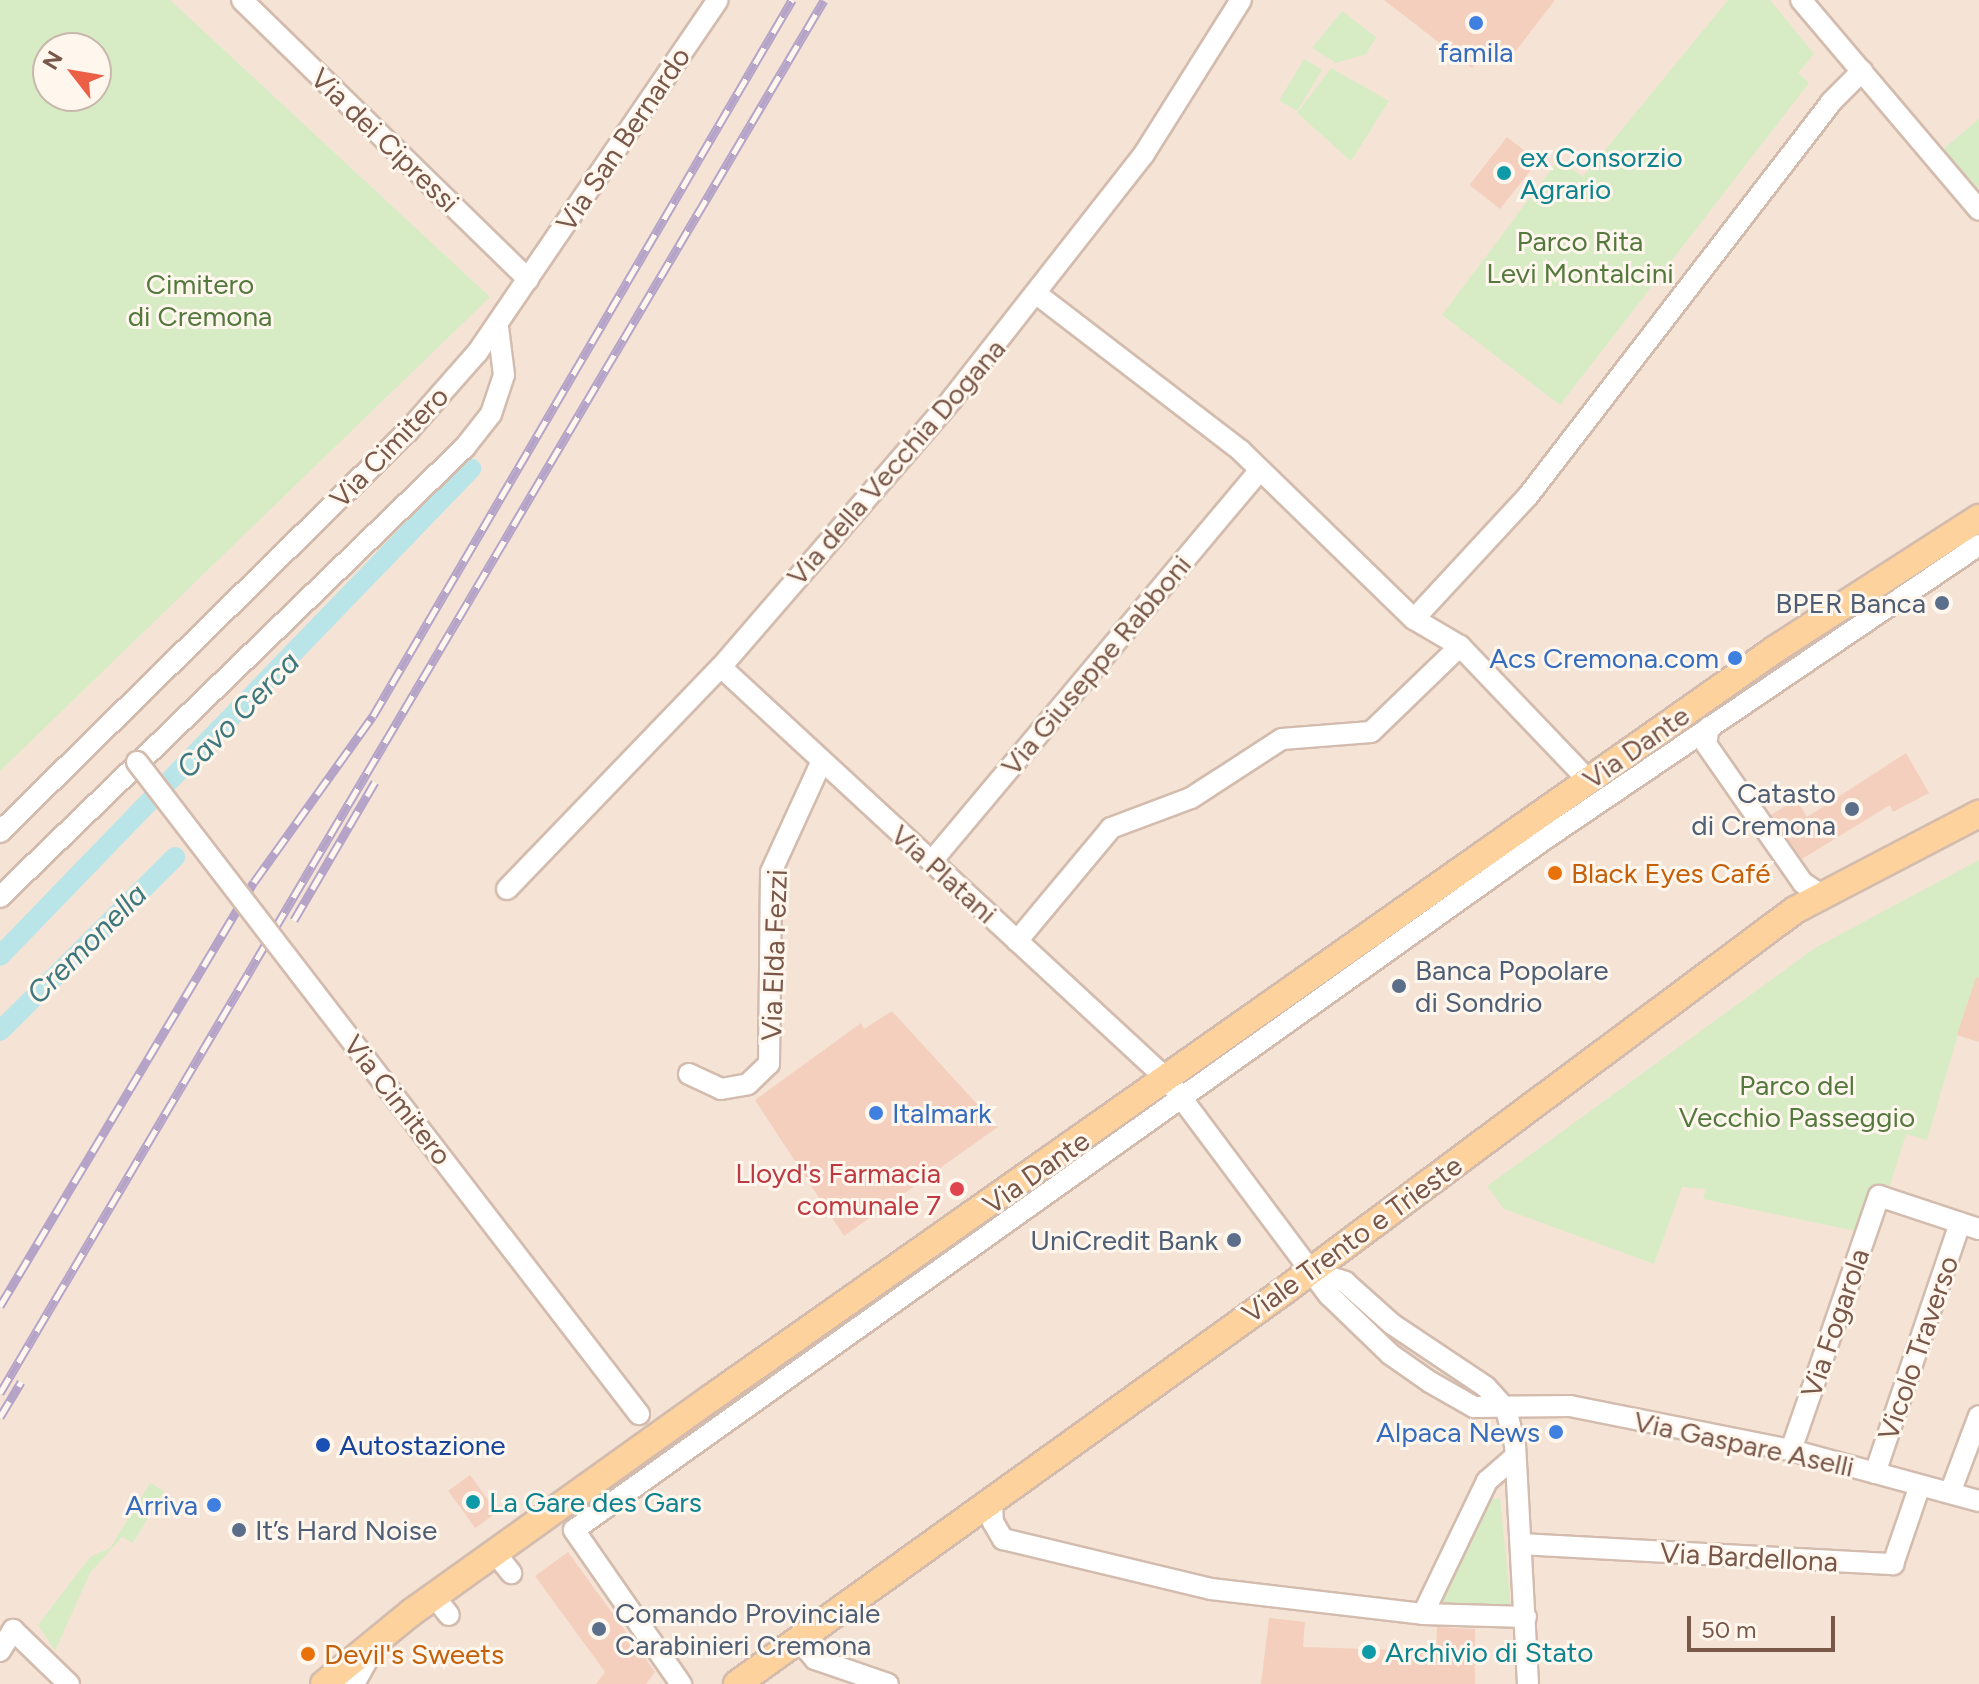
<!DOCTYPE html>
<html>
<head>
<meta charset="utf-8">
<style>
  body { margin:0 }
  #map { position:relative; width:1979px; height:1684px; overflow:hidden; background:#fdf3e7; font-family:Figtree,sans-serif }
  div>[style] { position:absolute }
  .residential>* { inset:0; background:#f5e4d5 }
  .green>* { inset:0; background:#d7ecc4; transform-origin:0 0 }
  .canal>* { height:20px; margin:-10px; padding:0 10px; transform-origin:10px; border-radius:10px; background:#bae5e8 }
  .building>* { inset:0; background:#f4cfbd; transform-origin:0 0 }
  .roads { filter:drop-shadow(2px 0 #d3bcae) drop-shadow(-2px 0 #d3bcae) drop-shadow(0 2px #d3bcae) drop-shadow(0 -2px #d3bcae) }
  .minor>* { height:20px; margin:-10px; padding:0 10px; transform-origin:10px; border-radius:10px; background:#fff }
  .major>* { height:26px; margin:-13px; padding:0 13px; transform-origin:13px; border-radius:13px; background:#fed29d }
  .rail>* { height:9px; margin-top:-4.5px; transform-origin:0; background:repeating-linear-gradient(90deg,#fff7ee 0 18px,#b5a4c8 0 36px); box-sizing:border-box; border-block:2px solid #b5a4c8 }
  .bridges { filter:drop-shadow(2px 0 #d3bcae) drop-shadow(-2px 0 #d3bcae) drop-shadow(0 2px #d3bcae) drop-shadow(0 -2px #d3bcae) }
  .minor-bridge>* { height:20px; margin:-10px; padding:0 10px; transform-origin:10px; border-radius:10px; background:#fff }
  .dots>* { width:22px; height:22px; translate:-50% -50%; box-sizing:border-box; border:4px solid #fff7ee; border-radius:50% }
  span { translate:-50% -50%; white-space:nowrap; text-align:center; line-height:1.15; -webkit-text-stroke:6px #fff7ee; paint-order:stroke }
  .shop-label { font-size:28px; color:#366cbe }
  .right { translate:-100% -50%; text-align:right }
  .left { translate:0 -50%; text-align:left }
  .street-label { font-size:28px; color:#795749 }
  .culture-label { font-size:28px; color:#0d838f }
  .park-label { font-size:28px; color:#54793e }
  .service-label { font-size:28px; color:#4e5e75 }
  .food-label { font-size:28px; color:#c56008 }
  .health-label { font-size:28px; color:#be3a42 }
  .transit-label { font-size:28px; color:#164399 }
  .water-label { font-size:30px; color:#3c787e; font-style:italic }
  .north { position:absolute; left:32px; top:32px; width:80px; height:80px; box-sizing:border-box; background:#fff7ee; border:2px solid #c9b7ac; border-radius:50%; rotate:301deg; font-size:22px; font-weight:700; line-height:32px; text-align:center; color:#795749 }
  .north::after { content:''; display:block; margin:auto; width:28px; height:36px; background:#ec5f47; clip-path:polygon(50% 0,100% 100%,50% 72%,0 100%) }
  .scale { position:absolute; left:1687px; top:1616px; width:148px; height:36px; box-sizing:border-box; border:4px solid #795749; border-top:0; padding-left:10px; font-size:24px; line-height:28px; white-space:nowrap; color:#795749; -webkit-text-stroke:6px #fff7ee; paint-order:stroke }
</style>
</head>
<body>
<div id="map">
  <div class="residential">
    <i style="clip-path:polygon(evenodd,0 0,1979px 0,1979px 1684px,0 1684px,0 0,48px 48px,96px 48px,96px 96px,48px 96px,48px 48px)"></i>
  </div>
  <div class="green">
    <i style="clip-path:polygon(evenodd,0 0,170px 0,490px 297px,0 771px,0 0,48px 48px,96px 48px,96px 96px,48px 96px,48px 48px)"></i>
    <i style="clip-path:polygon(1728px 0,1770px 0,1814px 54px,1798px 73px,1809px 83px,1560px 405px,1442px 315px,1559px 159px,1583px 177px)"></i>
    <i style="clip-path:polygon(1342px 11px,1376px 37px,1366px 54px,1336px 63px,1312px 48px)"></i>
    <i style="left:1304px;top:59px;width:21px;height:48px;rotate:31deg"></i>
    <i style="clip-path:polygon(1331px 68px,1389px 101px,1351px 161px,1297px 113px)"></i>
    <i style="clip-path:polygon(1979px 119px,1979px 189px,1942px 150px)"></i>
    <i style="clip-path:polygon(1979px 860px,1979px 1003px,1968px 1000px,1927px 1140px,1906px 1134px,1889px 1188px,1878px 1185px,1860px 1232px,1703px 1199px,1706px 1189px,1682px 1187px,1654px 1264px,1504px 1209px,1487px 1186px,1815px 948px)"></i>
    <i style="clip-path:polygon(150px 1483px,164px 1491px,133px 1543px,122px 1537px,90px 1573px,55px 1651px,38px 1625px,90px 1557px,110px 1548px)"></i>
    <i style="clip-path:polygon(1500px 1498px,1511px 1609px,1438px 1607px,1488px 1500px)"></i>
  </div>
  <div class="canal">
    <i style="left:0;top:956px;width:678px;rotate:-45.96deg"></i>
    <i style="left:0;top:1031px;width:247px;rotate:-44.8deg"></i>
  </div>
  <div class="building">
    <i style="clip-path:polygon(1384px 0,1555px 0,1508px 61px,1488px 46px,1472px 68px)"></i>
    <i style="left:1507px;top:137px;width:39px;height:61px;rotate:38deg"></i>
    <i style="clip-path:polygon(1906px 753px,1929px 793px,1893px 812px,1890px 805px,1802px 859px,1771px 815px,1796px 799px,1807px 817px)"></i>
    <i style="clip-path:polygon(1976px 977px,1979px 978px,1979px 1042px,1957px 1035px)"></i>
    <i style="clip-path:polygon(892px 1011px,998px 1127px,844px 1236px,755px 1100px,861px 1023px,864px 1029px)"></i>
    <i style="left:470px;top:1475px;width:46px;height:27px;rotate:54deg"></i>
    <i style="clip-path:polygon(568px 1552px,655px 1672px,646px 1684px,596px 1684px,605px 1672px,535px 1576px)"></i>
    <i style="clip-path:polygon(1269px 1618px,1305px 1622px,1303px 1647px,1436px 1651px,1437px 1627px,1475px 1629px,1475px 1684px,1261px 1684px)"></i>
  </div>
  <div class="roads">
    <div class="minor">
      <i style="left:242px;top:0;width:400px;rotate:44.3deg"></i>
      <i style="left:1801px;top:0;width:275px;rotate:49.7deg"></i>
      <i style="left:1038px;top:295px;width:256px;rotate:37.5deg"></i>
      <i style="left:1241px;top:451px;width:241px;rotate:44.2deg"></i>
      <i style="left:1414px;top:619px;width:53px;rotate:30.4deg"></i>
      <i style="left:1460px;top:646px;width:185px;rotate:46.3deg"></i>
      <i style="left:1414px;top:619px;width:168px;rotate:-47.2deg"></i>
      <i style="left:1528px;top:496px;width:497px;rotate:-52.4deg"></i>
      <i style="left:1831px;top:102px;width:44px;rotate:-45deg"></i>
      <i style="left:721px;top:667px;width:609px;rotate:42.74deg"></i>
      <i style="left:1168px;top:1080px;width:269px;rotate:53.2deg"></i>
      <i style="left:1329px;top:1295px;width:85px;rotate:44deg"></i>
      <i style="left:1390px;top:1354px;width:49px;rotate:35deg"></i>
      <i style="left:1430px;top:1382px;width:51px;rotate:29.6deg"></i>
      <i style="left:1474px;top:1407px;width:96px;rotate:-0.6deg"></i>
      <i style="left:1570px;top:1406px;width:225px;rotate:11.3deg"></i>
      <i style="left:1791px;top:1450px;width:195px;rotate:15.2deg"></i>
      <i style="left:1709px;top:727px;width:17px;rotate:100deg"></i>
      <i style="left:1706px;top:744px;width:169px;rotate:55.1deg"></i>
      <i style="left:1803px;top:883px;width:20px;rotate:33deg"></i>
      <i style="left:0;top:832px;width:573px;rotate:-44.51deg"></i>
      <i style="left:409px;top:430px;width:103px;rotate:-48.6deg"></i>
      <i style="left:477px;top:353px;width:427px;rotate:-55.7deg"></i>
      <i style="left:932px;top:861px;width:510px;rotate:-50.01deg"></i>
      <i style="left:507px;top:889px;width:308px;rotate:-46.1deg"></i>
      <i style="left:721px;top:667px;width:354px;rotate:-49.2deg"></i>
      <i style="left:952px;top:399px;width:311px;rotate:-51.9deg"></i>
      <i style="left:1144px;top:154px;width:182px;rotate:-57.8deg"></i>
      <i style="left:0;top:897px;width:647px;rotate:-44.06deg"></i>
      <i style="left:465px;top:447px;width:42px;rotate:-51.8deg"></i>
      <i style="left:491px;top:414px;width:41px;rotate:-71.6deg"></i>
      <i style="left:504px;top:375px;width:48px;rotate:-97.1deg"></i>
      <i style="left:1017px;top:941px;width:147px;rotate:-50.2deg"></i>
      <i style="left:1111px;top:828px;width:85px;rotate:-20.6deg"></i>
      <i style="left:1191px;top:798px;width:108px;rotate:-33deg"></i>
      <i style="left:1282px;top:739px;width:89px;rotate:-4.5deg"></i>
      <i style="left:1371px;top:732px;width:124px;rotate:-44deg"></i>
      <i style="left:689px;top:1074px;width:35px;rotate:25deg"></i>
      <i style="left:721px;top:1089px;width:27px;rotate:-10deg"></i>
      <i style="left:748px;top:1084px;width:29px;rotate:-44deg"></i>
      <i style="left:769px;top:1064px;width:192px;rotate:-89.4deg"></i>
      <i style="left:771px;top:872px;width:120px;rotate:-65.4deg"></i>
      <i style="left:1310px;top:1271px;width:37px;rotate:17deg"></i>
      <i style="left:1345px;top:1282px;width:63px;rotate:41.8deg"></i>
      <i style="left:1392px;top:1324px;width:113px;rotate:33.8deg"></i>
      <i style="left:1486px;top:1387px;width:30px;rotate:48deg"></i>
      <i style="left:1506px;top:1409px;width:36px;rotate:76deg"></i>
      <i style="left:1515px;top:1444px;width:240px;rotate:86.9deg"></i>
      <i style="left:1791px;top:1450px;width:269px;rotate:-70.9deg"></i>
      <i style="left:1879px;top:1196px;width:105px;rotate:18.3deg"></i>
      <i style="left:1875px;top:1473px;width:264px;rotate:-71.2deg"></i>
      <i style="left:1950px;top:1493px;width:82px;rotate:-69.4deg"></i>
      <i style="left:992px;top:1498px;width:24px;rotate:88deg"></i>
      <i style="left:993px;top:1522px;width:20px;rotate:60deg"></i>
      <i style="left:1003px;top:1539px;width:214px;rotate:13.5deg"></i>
      <i style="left:1211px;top:1589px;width:213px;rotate:6.7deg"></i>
      <i style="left:1423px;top:1614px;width:103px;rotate:1.7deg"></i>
      <i style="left:574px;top:1530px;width:1188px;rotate:-35.44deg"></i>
      <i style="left:1542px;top:841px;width:528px;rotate:-34.11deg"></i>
      <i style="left:574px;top:1530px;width:188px;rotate:55.2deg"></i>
      <i style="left:1521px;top:1544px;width:373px;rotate:3.1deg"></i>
      <i style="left:1893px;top:1564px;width:83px;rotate:-71.1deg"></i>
      <i style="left:495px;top:1553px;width:26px;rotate:51deg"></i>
      <i style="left:434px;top:1596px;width:24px;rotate:52deg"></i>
      <i style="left:1423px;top:1614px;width:148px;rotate:-64.3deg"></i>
      <i style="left:1487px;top:1481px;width:37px;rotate:-41deg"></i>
      <i style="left:799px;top:1640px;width:25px;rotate:50deg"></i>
      <i style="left:815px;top:1659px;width:77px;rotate:18.9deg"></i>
      <i style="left:0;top:1651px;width:25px;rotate:-58deg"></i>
      <i style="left:13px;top:1630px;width:78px;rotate:44deg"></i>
      <i style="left:354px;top:1684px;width:43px;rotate:-61.1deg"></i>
    </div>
    <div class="major">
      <i style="left:324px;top:1684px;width:114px;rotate:-39.3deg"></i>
      <i style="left:412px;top:1612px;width:368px;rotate:-35.6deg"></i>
      <i style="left:711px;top:1398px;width:1300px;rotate:-35.13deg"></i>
      <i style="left:1774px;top:650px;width:244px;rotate:-32.8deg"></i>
      <i style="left:737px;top:1684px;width:674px;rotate:-35.7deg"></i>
      <i style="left:1284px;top:1291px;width:637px;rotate:-36.71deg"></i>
      <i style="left:1795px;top:910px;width:208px;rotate:-27.6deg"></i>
    </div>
  </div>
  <div class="rail">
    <i style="left:294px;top:920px;width:160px;rotate:-59.6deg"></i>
    <i style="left:0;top:1306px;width:494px;rotate:-59.1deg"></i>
    <i style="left:254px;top:882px;width:204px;rotate:-54.4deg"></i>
    <i style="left:373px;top:716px;width:830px;rotate:-59.66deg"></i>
    <i style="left:0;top:1393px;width:1618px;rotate:-59.39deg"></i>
    <i style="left:0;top:1417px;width:41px;rotate:-59deg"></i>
  </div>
  <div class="bridges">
    <div class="minor-bridge">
      <i style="left:137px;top:762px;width:823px;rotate:52.41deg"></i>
    </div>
  </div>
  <div class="dots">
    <i style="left:1476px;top:23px;background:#3f7fe0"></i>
    <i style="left:1504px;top:173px;background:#0f9aa8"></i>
    <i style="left:1942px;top:603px;background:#5c6f8a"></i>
    <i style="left:1735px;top:658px;background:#3f7fe0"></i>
    <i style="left:1852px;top:809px;background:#5c6f8a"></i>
    <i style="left:1555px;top:873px;background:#e8710a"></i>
    <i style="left:1399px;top:986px;background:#5c6f8a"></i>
    <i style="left:876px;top:1113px;background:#3f7fe0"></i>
    <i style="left:957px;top:1189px;background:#e0444e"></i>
    <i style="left:1234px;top:1240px;background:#5c6f8a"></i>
    <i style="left:1556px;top:1432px;background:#3f7fe0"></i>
    <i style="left:323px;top:1445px;background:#1a4fb4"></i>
    <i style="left:473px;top:1502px;background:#0f9aa8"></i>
    <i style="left:214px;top:1505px;background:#3f7fe0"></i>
    <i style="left:239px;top:1530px;background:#5c6f8a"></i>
    <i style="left:599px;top:1629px;background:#5c6f8a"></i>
    <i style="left:1369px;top:1652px;background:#0f9aa8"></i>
    <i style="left:308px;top:1654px;background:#e8710a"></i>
  </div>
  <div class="shop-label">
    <span style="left:1476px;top:52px">famila</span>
    <span class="right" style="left:1719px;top:658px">Acs Cremona.com</span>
    <span class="left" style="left:892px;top:1113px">Italmark</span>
    <span class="right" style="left:1540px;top:1432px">Alpaca News</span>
    <span class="right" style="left:198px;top:1505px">Arriva</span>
  </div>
  <div class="street-label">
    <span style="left:623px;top:139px;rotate:-56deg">Via San Bernardo</span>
    <span style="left:385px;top:140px;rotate:44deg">Via dei Cipressi</span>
    <span style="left:389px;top:447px;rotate:-46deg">Via Cimitero</span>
    <span style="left:896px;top:462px;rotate:-49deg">Via della Vecchia Dogana</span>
    <span style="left:1096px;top:665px;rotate:-50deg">Via Giuseppe Rabboni</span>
    <span style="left:1636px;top:747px;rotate:-35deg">Via Dante</span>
    <span style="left:944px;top:874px;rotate:42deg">Via Platani</span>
    <span style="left:774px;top:955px;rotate:-88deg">Via Elda Fezzi</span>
    <span style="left:398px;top:1100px;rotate:52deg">Via Cimitero</span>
    <span style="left:1036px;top:1172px;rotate:-35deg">Via Dante</span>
    <span style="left:1352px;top:1239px;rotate:-36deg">Viale Trento e Trieste</span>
    <span style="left:1835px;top:1323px;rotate:-71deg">Via Fogarola</span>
    <span style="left:1918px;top:1348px;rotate:-71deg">Vicolo Traverso</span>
    <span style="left:1744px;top:1444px;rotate:12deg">Via Gaspare Aselli</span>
    <span style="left:1749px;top:1557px;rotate:3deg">Via Bardellona</span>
  </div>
  <div class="culture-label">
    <span class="left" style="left:1520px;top:173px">ex Consorzio<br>Agrario</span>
    <span class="left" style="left:489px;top:1502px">La Gare des Gars</span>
    <span class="left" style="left:1385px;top:1652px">Archivio di Stato</span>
  </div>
  <div class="park-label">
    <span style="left:1580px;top:257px">Parco Rita<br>Levi Montalcini</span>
    <span style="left:200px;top:300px">Cimitero<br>di Cremona</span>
    <span style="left:1797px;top:1101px">Parco del<br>Vecchio Passeggio</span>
  </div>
  <div class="service-label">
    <span class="right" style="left:1926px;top:603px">BPER Banca</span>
    <span class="right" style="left:1836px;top:809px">Catasto<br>di Cremona</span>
    <span class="left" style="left:1415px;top:986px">Banca Popolare<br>di Sondrio</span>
    <span class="right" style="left:1218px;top:1240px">UniCredit Bank</span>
    <span class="left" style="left:255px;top:1530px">It’s Hard Noise</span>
    <span class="left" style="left:615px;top:1629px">Comando Provinciale<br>Carabinieri Cremona</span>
  </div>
  <div class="food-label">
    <span class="left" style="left:1571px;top:873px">Black Eyes Café</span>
    <span class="left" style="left:324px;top:1654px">Devil's Sweets</span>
  </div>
  <div class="health-label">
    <span class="right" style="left:941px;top:1189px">Lloyd's Farmacia<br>comunale 7</span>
  </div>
  <div class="transit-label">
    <span class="left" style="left:339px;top:1445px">Autostazione</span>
  </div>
  <div class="water-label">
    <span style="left:238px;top:715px;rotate:-46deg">Cavo Cerca</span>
    <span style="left:87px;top:944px;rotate:-45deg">Cremonella</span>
  </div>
  <div class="north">N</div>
  <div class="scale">50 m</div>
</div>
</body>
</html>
